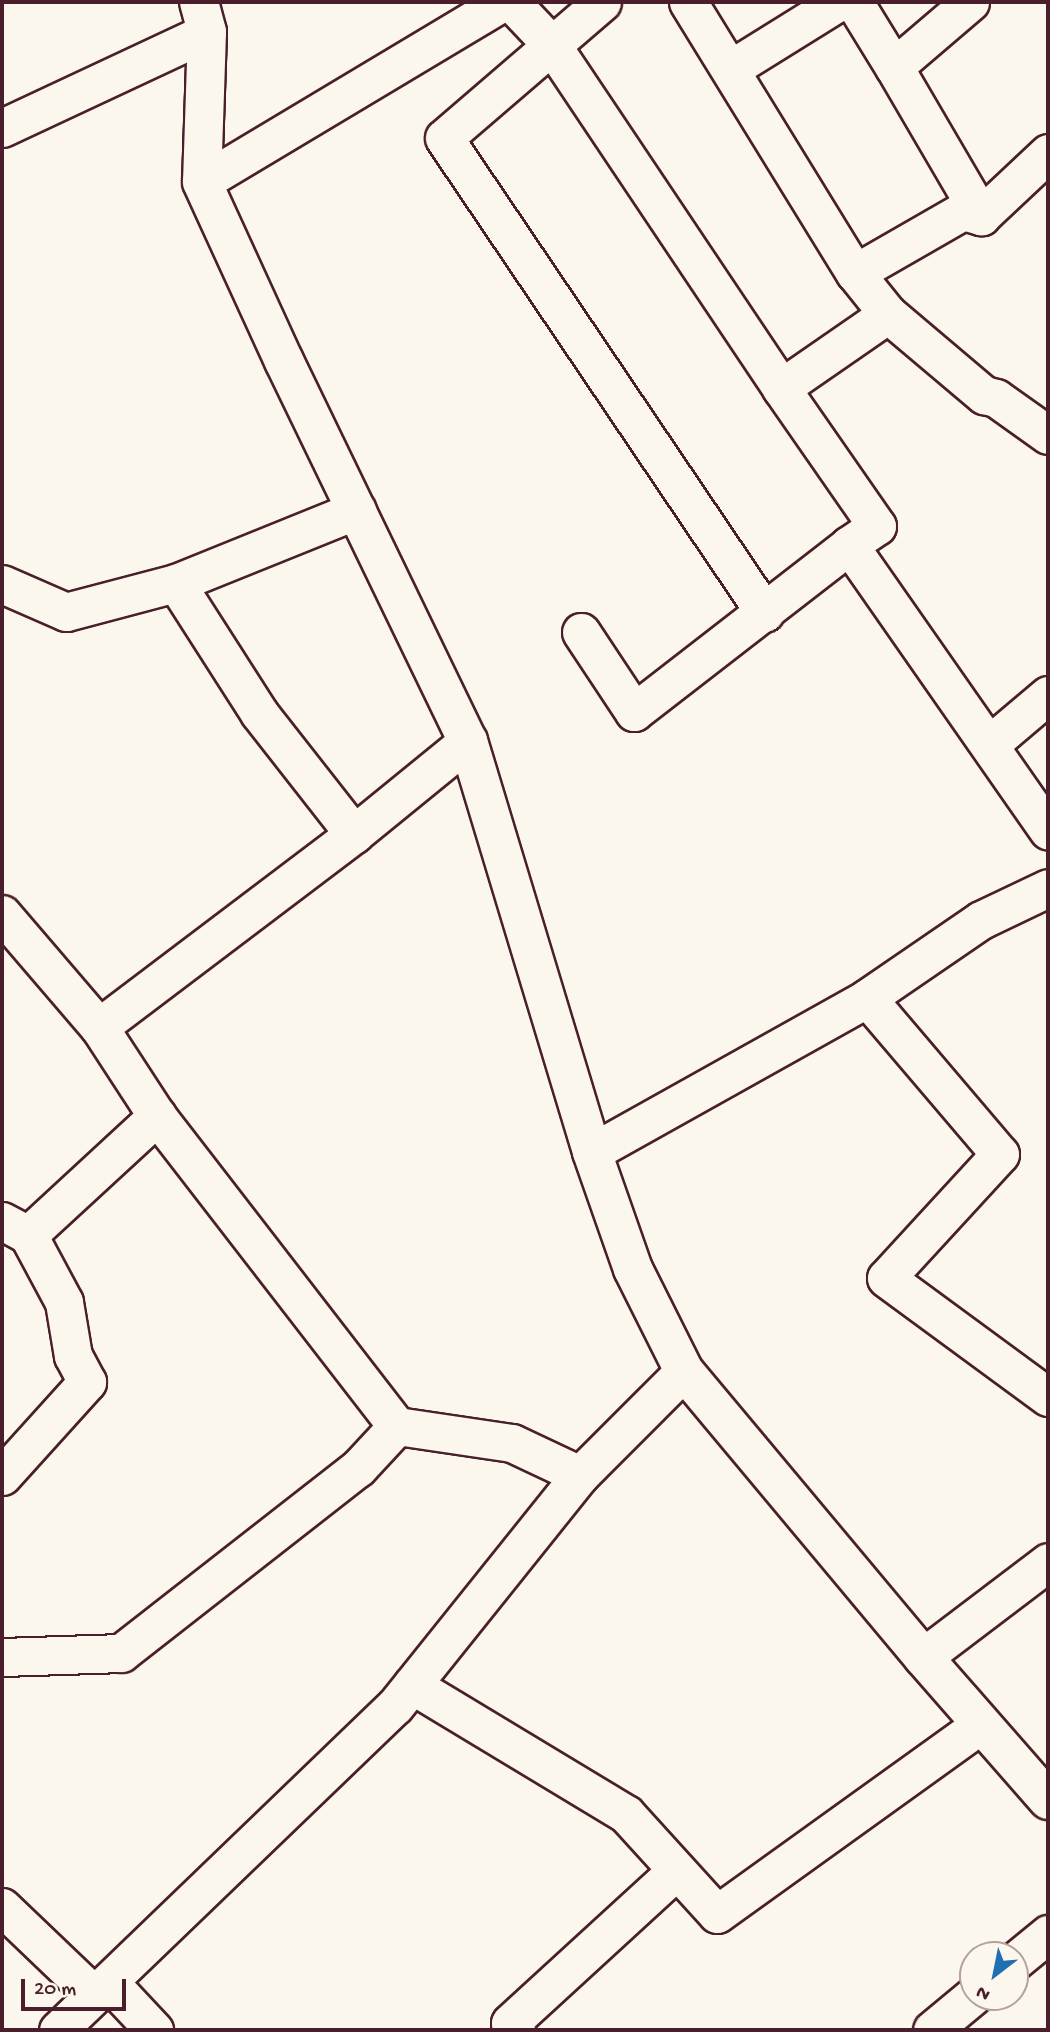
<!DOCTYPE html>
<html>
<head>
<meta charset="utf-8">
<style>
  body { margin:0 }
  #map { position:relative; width:1050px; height:2032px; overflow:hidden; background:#fbf7ec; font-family:"Gochi Hand",sans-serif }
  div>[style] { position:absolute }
  .roads { filter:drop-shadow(2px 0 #4a1f2b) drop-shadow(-2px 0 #4a1f2b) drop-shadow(0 2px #4a1f2b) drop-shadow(0 -2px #4a1f2b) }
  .street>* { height:37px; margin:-18.5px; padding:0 18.5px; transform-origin:18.5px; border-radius:18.5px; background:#fbf7ec }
  .secondary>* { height:38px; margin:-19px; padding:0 19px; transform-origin:19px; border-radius:19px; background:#fbf7ec }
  span { translate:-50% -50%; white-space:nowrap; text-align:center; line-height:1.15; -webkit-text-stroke:5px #fbf7ec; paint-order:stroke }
  .frame { position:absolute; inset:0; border:4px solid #4a1f2b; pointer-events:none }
  .north { position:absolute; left:959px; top:1941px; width:70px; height:70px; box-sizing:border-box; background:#fbf7ec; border:2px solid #b4a19f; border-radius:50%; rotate:212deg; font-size:19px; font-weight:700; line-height:28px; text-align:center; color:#4a1f2b }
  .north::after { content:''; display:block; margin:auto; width:24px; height:32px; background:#1f6fb2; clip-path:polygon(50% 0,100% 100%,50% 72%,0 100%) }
  .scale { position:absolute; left:21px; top:1979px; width:105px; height:32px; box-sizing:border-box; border:4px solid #4a1f2b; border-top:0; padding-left:9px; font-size:21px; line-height:24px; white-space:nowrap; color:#4a1f2b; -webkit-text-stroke:5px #fbf7ec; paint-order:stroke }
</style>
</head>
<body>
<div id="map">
  <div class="roads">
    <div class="street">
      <i style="left:511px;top:2px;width:58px;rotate:46.4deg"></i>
      <i style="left:551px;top:44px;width:414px;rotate:56.2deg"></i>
      <i style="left:781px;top:388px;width:168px;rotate:55.2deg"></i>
      <i style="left:877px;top:526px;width:34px;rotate:146deg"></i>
      <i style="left:849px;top:545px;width:348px;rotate:55.1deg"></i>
      <i style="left:602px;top:2px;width:208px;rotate:139.3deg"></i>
      <i style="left:444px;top:138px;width:573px;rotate:55.95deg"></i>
      <i style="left:688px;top:2px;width:318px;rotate:58.4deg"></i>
      <i style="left:855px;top:273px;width:125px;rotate:-29.9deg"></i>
      <i style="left:963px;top:211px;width:19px;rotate:16deg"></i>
      <i style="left:981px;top:216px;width:92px;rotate:-43.2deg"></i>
      <i style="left:854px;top:2px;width:76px;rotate:58.4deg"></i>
      <i style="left:894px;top:67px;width:100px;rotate:-40.5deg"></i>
      <i style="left:894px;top:67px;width:173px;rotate:59.7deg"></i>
      <i style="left:732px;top:68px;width:125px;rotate:-31.9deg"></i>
      <i style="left:2px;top:128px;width:226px;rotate:-25.1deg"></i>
      <i style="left:202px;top:182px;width:351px;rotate:-30.9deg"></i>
      <i style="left:855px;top:273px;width:53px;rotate:51.2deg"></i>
      <i style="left:888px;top:314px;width:126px;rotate:40.2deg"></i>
      <i style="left:984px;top:395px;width:12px;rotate:14deg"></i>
      <i style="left:996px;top:398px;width:64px;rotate:35.4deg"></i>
      <i style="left:781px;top:388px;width:130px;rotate:-34.7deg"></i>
      <i style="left:176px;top:583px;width:154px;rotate:57.4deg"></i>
      <i style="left:259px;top:713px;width:154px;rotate:51.9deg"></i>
      <i style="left:2px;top:584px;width:70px;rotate:23.6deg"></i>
      <i style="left:66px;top:612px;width:114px;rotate:-14.8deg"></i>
      <i style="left:176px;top:583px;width:195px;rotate:-22deg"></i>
      <i style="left:581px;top:632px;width:96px;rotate:56.5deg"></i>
      <i style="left:634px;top:712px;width:272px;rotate:-37.8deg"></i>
      <i style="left:990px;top:744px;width:76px;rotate:-40.2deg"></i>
      <i style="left:2px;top:914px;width:149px;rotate:49.4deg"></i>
      <i style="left:99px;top:1027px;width:106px;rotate:56.9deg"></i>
      <i style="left:157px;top:1116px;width:392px;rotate:52.3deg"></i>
      <i style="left:397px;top:1426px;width:116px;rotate:8.4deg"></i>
      <i style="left:512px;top:1443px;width:75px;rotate:25.2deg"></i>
      <i style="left:867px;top:998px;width:205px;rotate:49.6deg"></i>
      <i style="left:1000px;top:1154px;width:168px;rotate:132.6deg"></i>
      <i style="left:886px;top:1278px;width:201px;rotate:36.3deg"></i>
      <i style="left:99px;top:1027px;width:320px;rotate:-37.1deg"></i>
      <i style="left:354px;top:834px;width:147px;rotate:-39.2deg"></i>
      <i style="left:592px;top:1152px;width:315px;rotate:-29.2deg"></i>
      <i style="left:867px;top:998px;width:138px;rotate:-34.4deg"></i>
      <i style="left:981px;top:920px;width:74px;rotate:-25.5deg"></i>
      <i style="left:2px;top:1221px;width:30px;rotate:28deg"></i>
      <i style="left:28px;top:1235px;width:176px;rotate:-42.7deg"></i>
      <i style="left:2px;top:1476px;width:127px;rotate:-47.9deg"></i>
      <i style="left:87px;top:1382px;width:30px;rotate:-118deg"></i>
      <i style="left:73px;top:1356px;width:55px;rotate:-99.5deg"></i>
      <i style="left:64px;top:1302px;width:76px;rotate:-118.2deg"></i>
      <i style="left:2px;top:1657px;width:119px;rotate:-1.9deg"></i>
      <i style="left:121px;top:1653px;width:301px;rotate:-38deg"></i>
      <i style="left:358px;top:1468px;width:57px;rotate:-47.1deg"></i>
      <i style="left:923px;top:1657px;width:157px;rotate:-37.2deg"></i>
      <i style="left:412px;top:1685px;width:250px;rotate:31.1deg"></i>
      <i style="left:626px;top:1814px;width:135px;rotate:47.7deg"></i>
      <i style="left:717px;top:1914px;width:325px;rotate:-35.7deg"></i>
      <i style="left:2px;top:1907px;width:126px;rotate:43.7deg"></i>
      <i style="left:1015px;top:1961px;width:43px;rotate:-39.3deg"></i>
      <i style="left:109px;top:1982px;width:66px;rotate:46.8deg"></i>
      <i style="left:58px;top:2030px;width:467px;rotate:-43.9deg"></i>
      <i style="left:395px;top:1706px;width:296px;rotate:-51.3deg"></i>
      <i style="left:580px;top:1475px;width:147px;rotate:-45deg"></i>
      <i style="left:516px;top:2030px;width:9px;rotate:-131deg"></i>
      <i style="left:510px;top:2023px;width:224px;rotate:-42.5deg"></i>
      <i style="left:932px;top:2030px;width:53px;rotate:-39.7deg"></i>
    </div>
    <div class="secondary">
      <i style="left:199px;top:2px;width:31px;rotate:75deg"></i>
      <i style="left:207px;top:32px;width:150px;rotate:91.9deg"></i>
      <i style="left:202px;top:182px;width:197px;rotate:65.4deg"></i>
      <i style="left:284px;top:361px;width:422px;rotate:64.2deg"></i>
      <i style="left:468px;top:741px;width:429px;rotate:73.2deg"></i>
      <i style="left:592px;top:1152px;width:124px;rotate:70.7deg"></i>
      <i style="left:633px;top:1269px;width:114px;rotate:63.4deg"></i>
      <i style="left:684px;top:1371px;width:373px;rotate:50.1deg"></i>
      <i style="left:923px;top:1657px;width:190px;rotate:48.8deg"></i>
    </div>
  </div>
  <div class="frame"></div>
  <div class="north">N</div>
  <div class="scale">20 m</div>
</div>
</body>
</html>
